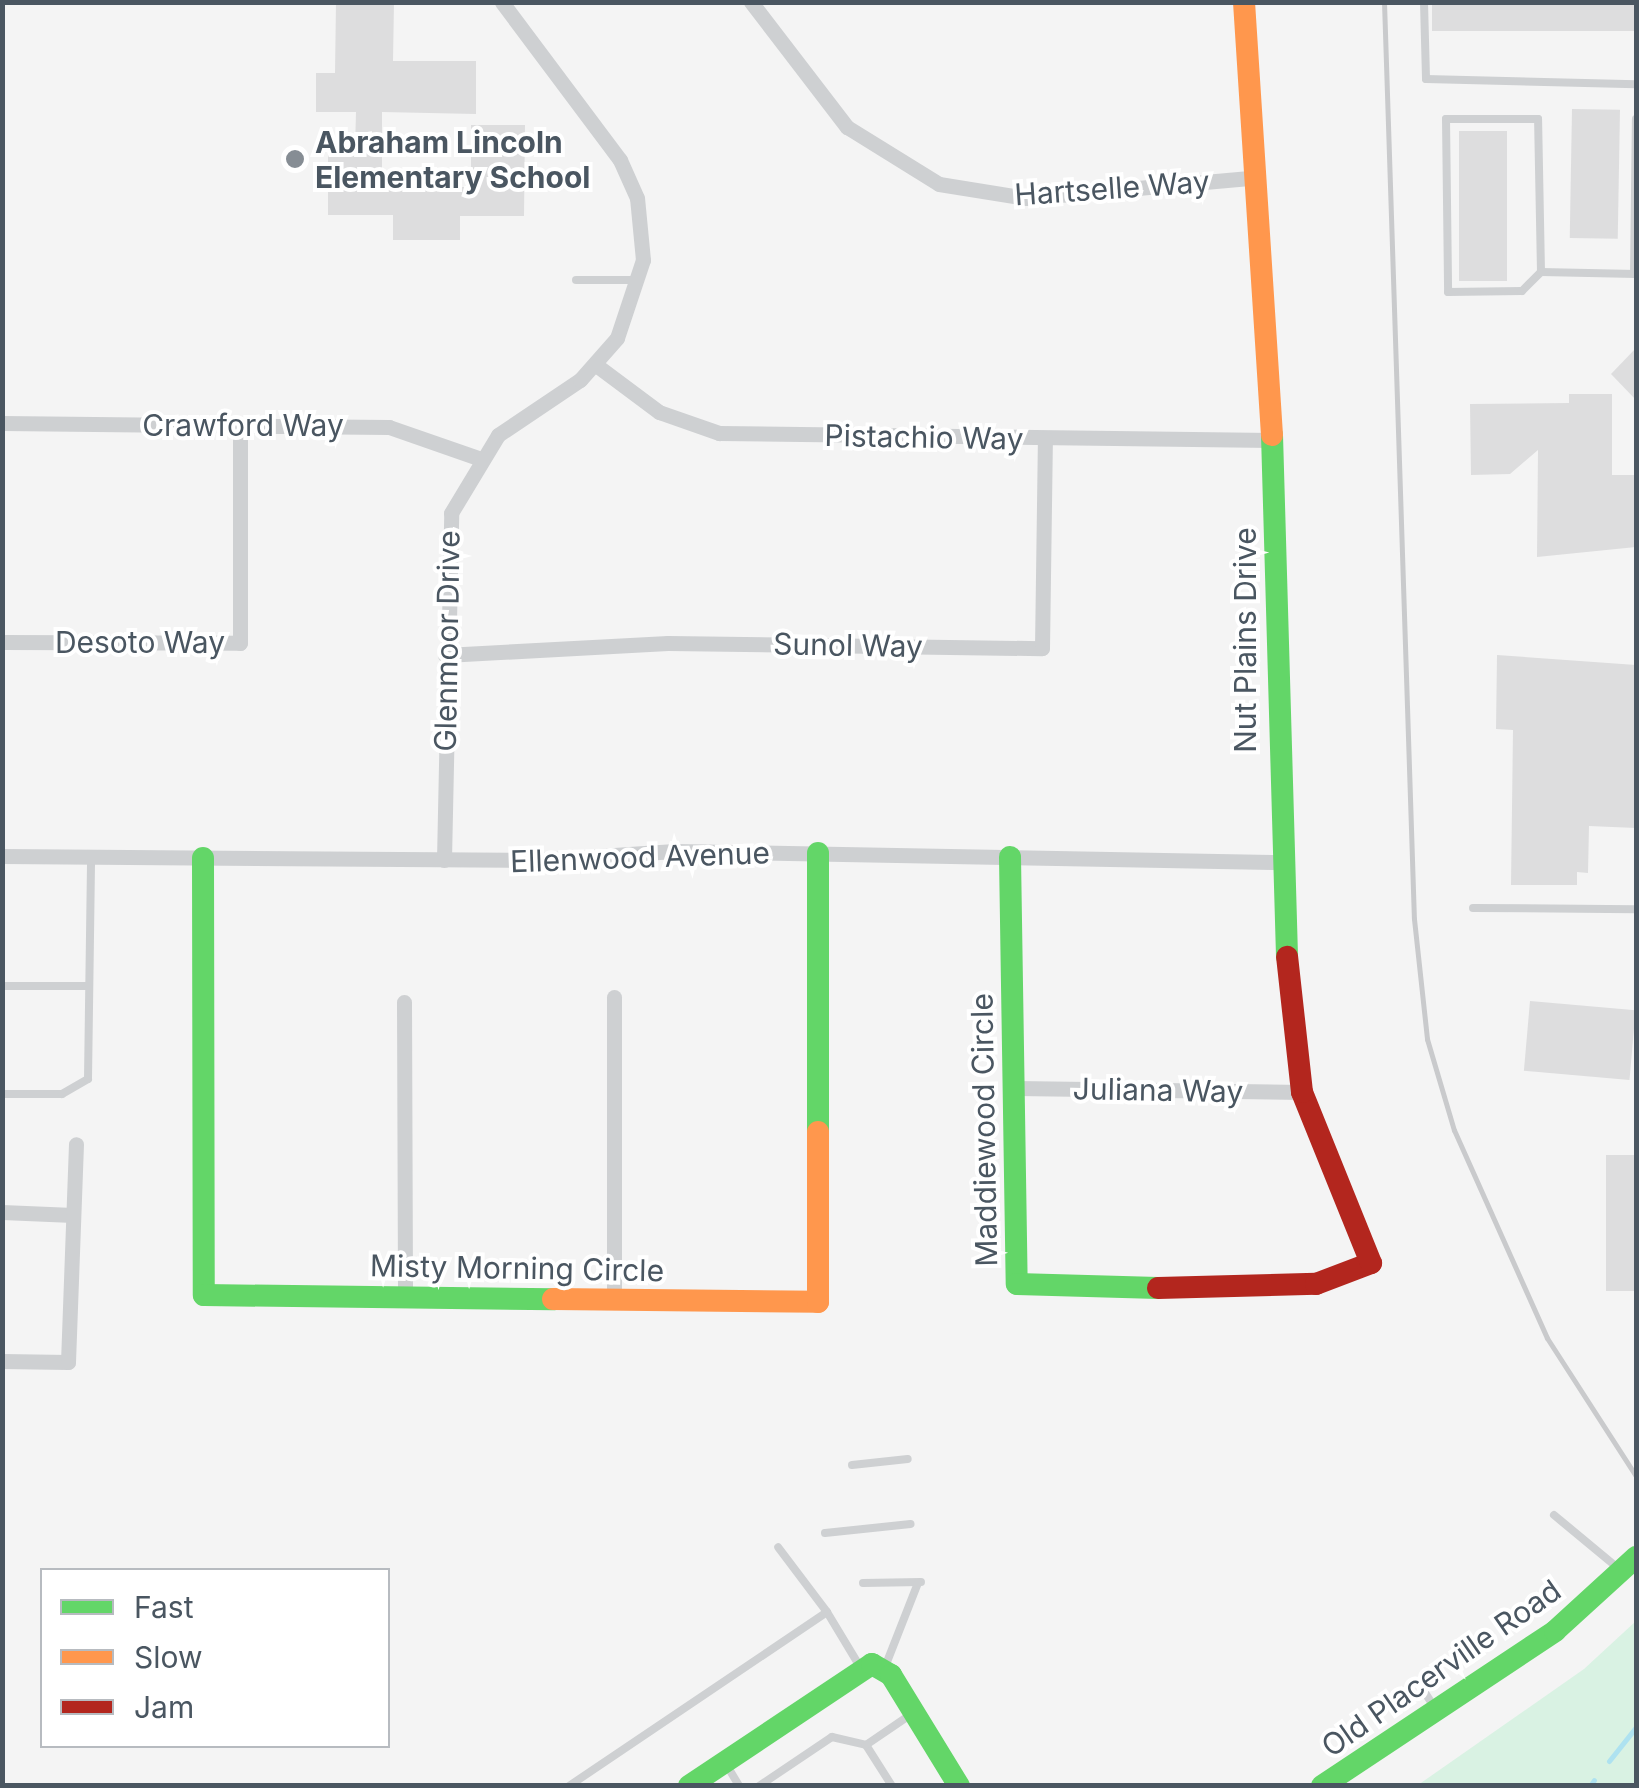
<!DOCTYPE html>
<html>
<head>
<meta charset="utf-8">
<style>
  body { margin:0 }
  #map { position:relative; width:1639px; height:1788px; overflow:hidden; background:#f4f4f4; font-family:Inter,sans-serif }
  div>[style] { position:absolute }
  .green>* { inset:0; background:#d9f2e3 }
  .stream>* { height:5px; margin:-2.5px; padding:0 2.5px; transform-origin:2.5px; border-radius:2.5px; background:#aee2f0 }
  .building>* { inset:0; background:#ddddde; transform-origin:0 0 }
  .lane>* { height:8px; margin:-4px; padding:0 4px; transform-origin:4px; border-radius:4px; background:#ced0d2 }
  .street>* { height:15px; margin:-7.5px; padding:0 7.5px; transform-origin:7.5px; border-radius:7.5px; background:#ced0d2 }
  .fast>* { height:22px; margin:-11px; padding:0 11px; transform-origin:11px; border-radius:11px; background:#63d668 }
  .slow>* { height:22px; margin:-11px; padding:0 11px; transform-origin:11px; border-radius:11px; background:#ff974d }
  .jam>* { height:22px; margin:-11px; padding:0 11px; transform-origin:11px; border-radius:11px; background:#b3261e }
  .rail>* { height:5px; margin:-2.5px; padding:0 2.5px; transform-origin:2.5px; border-radius:2.5px; background:#c9cacc }
  .dots>* { width:28px; height:28px; translate:-50% -50%; box-sizing:border-box; border:5px solid #fff; border-radius:50% }
  span { translate:-50% -50%; white-space:nowrap; text-align:center; line-height:1.15; -webkit-text-stroke:8px #fff; paint-order:stroke }
  .poi-label { font-size:30px; color:#4a5661; font-weight:700 }
  .left { translate:0 -50%; text-align:left }
  .street-label { font-size:30px; color:#4a5661 }
  .frame { position:absolute; inset:0; border:5px solid #4a5661; pointer-events:none }
  .legend { position:absolute; left:40px; top:1568px; width:350px; height:180px; box-sizing:border-box; background:#fff; border:2px solid #b7bbc0; margin:0; padding:12px 18px; list-style:none; font-size:30px; color:#4a5661 }
  .legend li { display:flex; align-items:center; gap:20px; height:50px }
  .legend b { width:50px; border:2px solid #b7bbc0 }
</style>
</head>
<body>
<div id="map">
  <div class="green">
    <i style="clip-path:polygon(1636px 1621px,1636px 1785px,1418px 1785px,1584px 1669px)"></i>
  </div>
  <div class="stream">
    <i style="left:1609px;top:1761px;width:43px;rotate:-51.5deg"></i>
    <i style="left:1590px;top:1786px;width:7px;rotate:-56deg"></i>
  </div>
  <div class="building">
    <i style="clip-path:polygon(336px 2px,394px 2px,393px 61px,476px 61px,476px 114px,382px 112px,382px 187px,471px 187px,471px 125px,525px 125px,524px 216px,460px 216px,460px 240px,393px 240px,393px 215px,328px 215px,328px 149px,355px 149px,356px 112px,316px 112px,316px 73px,335px 73px)"></i>
    <i style="left:1432px;top:2px;width:204px;height:29px"></i>
    <i style="left:1572px;top:109px;width:48px;height:129px;rotate:1deg"></i>
    <i style="left:1459px;top:131px;width:48px;height:150px"></i>
    <i style="clip-path:polygon(1636px 348px,1636px 400px,1611px 374px)"></i>
    <i style="clip-path:polygon(1569px 394px,1612px 394px,1612px 475px,1636px 475px,1636px 547px,1537px 557px,1538px 450px,1510px 474px,1471px 475px,1470px 404px,1569px 403px)"></i>
    <i style="clip-path:polygon(1497px 655px,1636px 665px,1636px 828px,1589px 826px,1588px 873px,1577px 872px,1577px 885px,1511px 885px,1513px 730px,1496px 729px)"></i>
    <i style="left:1530px;top:1001px;width:106px;height:70px;rotate:5deg"></i>
    <i style="left:1606px;top:1155px;width:30px;height:136px"></i>
  </div>
  <div class="lane">
    <i style="left:1424px;top:2px;width:77px;rotate:88.5deg"></i>
    <i style="left:1426px;top:79px;width:210px;rotate:1.4deg"></i>
    <i style="left:1541px;top:272px;width:153px;rotate:-91.1deg"></i>
    <i style="left:1538px;top:119px;width:92px;rotate:180deg"></i>
    <i style="left:1446px;top:119px;width:173px;rotate:89.3deg"></i>
    <i style="left:1448px;top:292px;width:74px;rotate:-0.8deg"></i>
    <i style="left:1522px;top:291px;width:27px;rotate:-45deg"></i>
    <i style="left:1541px;top:272px;width:95px;rotate:1.2deg"></i>
    <i style="left:1634px;top:274px;width:155px;rotate:-89.3deg"></i>
    <i style="left:576px;top:280px;width:60px"></i>
    <i style="left:1473px;top:908px;width:163px;rotate:0.4deg"></i>
    <i style="left:2px;top:986px;width:87px"></i>
    <i style="left:2px;top:1094px;width:60px"></i>
    <i style="left:62px;top:1094px;width:30px;rotate:-30deg"></i>
    <i style="left:88px;top:1079px;width:221px;rotate:-89.2deg"></i>
    <i style="left:852px;top:1465px;width:56px;rotate:-6.1deg"></i>
    <i style="left:1554px;top:1515px;width:85px;rotate:39.7deg"></i>
    <i style="left:825px;top:1533px;width:86px;rotate:-6deg"></i>
    <i style="left:863px;top:1583px;width:58px;rotate:-1deg"></i>
    <i style="left:827px;top:1612px;width:62px;rotate:58.9deg"></i>
    <i style="left:885px;top:1667px;width:90px;rotate:-68.6deg"></i>
    <i style="left:1418px;top:1682px;width:31px;rotate:57deg"></i>
    <i style="left:866px;top:1745px;width:49px;rotate:57.6deg"></i>
    <i style="left:726px;top:1764px;width:26px;rotate:59deg"></i>
    <i style="left:569px;top:1786px;width:311px;rotate:-34deg"></i>
    <i style="left:827px;top:1612px;width:81px;rotate:-127deg"></i>
    <i style="left:759px;top:1786px;width:88px;rotate:-33.9deg"></i>
    <i style="left:832px;top:1737px;width:35px;rotate:13deg"></i>
    <i style="left:866px;top:1745px;width:53px;rotate:-34.3deg"></i>
  </div>
  <div class="street">
    <i style="left:751px;top:2px;width:158px;rotate:52.5deg"></i>
    <i style="left:847px;top:127px;width:108px;rotate:31.8deg"></i>
    <i style="left:939px;top:184px;width:88px;rotate:9.1deg"></i>
    <i style="left:1026px;top:198px;width:227px;rotate:-5.1deg"></i>
    <i style="left:596px;top:365px;width:79px;rotate:36.7deg"></i>
    <i style="left:659px;top:412px;width:64px;rotate:19.3deg"></i>
    <i style="left:719px;top:433px;width:553px;rotate:0.73deg"></i>
    <i style="left:2px;top:423px;width:387px;rotate:0.6deg"></i>
    <i style="left:389px;top:427px;width:94px;rotate:19.2deg"></i>
    <i style="left:2px;top:642px;width:238px;rotate:0.2deg"></i>
    <i style="left:240px;top:643px;width:218px;rotate:-90deg"></i>
    <i style="left:445px;top:655px;width:223px;rotate:-3.1deg"></i>
    <i style="left:668px;top:643px;width:374px;rotate:0.8deg"></i>
    <i style="left:1042px;top:648px;width:210px;rotate:-89.2deg"></i>
    <i style="left:2px;top:856px;width:536px;rotate:0.43deg"></i>
    <i style="left:538px;top:860px;width:137px;rotate:-3.8deg"></i>
    <i style="left:675px;top:851px;width:603px;rotate:1.05deg"></i>
    <i style="left:444px;top:860px;width:347px;rotate:-88.8deg"></i>
    <i style="left:451px;top:513px;width:91px;rotate:-58.9deg"></i>
    <i style="left:498px;top:435px;width:99px;rotate:-33.9deg"></i>
    <i style="left:580px;top:380px;width:56px;rotate:-48.6deg"></i>
    <i style="left:617px;top:338px;width:82px;rotate:-71.6deg"></i>
    <i style="left:643px;top:260px;width:62px;rotate:-95.5deg"></i>
    <i style="left:637px;top:198px;width:42px;rotate:-114.1deg"></i>
    <i style="left:620px;top:160px;width:197px;rotate:-126.8deg"></i>
    <i style="left:614px;top:997px;width:303px;rotate:90deg"></i>
    <i style="left:404px;top:1002px;width:295px;rotate:89.8deg"></i>
    <i style="left:1014px;top:1088px;width:288px;rotate:0.8deg"></i>
    <i style="left:2px;top:1212px;width:71px;rotate:2.4deg"></i>
    <i style="left:2px;top:1361px;width:66px;rotate:0.9deg"></i>
    <i style="left:68px;top:1362px;width:218px;rotate:-87.9deg"></i>
  </div>
  <div class="fast">
    <i style="left:1272px;top:435px;width:522px;rotate:88.35deg"></i>
    <i style="left:818px;top:853px;width:279px;rotate:90deg"></i>
    <i style="left:1010px;top:857px;width:427px;rotate:89.1deg"></i>
    <i style="left:1017px;top:1284px;width:141px;rotate:1.6deg"></i>
    <i style="left:203px;top:858px;width:437px;rotate:89.9deg"></i>
    <i style="left:204px;top:1295px;width:349px;rotate:0.7deg"></i>
    <i style="left:689px;top:1786px;width:220px;rotate:-33.7deg"></i>
    <i style="left:872px;top:1664px;width:22px;rotate:30deg"></i>
    <i style="left:891px;top:1675px;width:130px;rotate:58.5deg"></i>
    <i style="left:1322px;top:1786px;width:280px;rotate:-33.6deg"></i>
    <i style="left:1555px;top:1631px;width:110px;rotate:-42.4deg"></i>
  </div>
  <div class="slow">
    <i style="left:1244px;top:2px;width:434px;rotate:86.3deg"></i>
    <i style="left:553px;top:1299px;width:265px;rotate:0.6deg"></i>
    <i style="left:818px;top:1302px;width:170px;rotate:-90deg"></i>
  </div>
  <div class="jam">
    <i style="left:1158px;top:1288px;width:158px;rotate:-1.5deg"></i>
    <i style="left:1316px;top:1284px;width:59px;rotate:-20.9deg"></i>
    <i style="left:1371px;top:1263px;width:184px;rotate:-112deg"></i>
    <i style="left:1302px;top:1092px;width:136px;rotate:-96.3deg"></i>
  </div>
  <div class="rail">
    <i style="left:1384px;top:2px;width:917px;rotate:88.13deg"></i>
    <i style="left:1414px;top:919px;width:121px;rotate:83.8deg"></i>
    <i style="left:1427px;top:1039px;width:95px;rotate:73.5deg"></i>
    <i style="left:1454px;top:1130px;width:228px;rotate:65.9deg"></i>
    <i style="left:1547px;top:1338px;width:164px;rotate:57.2deg"></i>
  </div>
  <div class="dots">
    <i style="left:295px;top:159px;background:#868d94"></i>
  </div>
  <div class="poi-label">
    <span class="left" style="left:315px;top:159px">Abraham Lincoln<br>Elementary School</span>
  </div>
  <div class="street-label">
    <span style="left:1112px;top:188px;rotate:-4deg">Hartselle Way</span>
    <span style="left:243px;top:425px">Crawford Way</span>
    <span style="left:924px;top:437px;rotate:1deg">Pistachio Way</span>
    <span style="left:1245px;top:640px;rotate:-90deg">Nut Plains Drive</span>
    <span style="left:447px;top:641px;rotate:-89deg">Glenmoor Drive</span>
    <span style="left:140px;top:642px">Desoto Way</span>
    <span style="left:848px;top:645px;rotate:1deg">Sunol Way</span>
    <span style="left:640px;top:857px;rotate:-2deg">Ellenwood Avenue</span>
    <span style="left:1158px;top:1090px;rotate:1deg">Juliana Way</span>
    <span style="left:984px;top:1130px;rotate:-91deg">Maddiewood Circle</span>
    <span style="left:517px;top:1268px;rotate:1deg">Misty Morning Circle</span>
    <span style="left:1441px;top:1668px;rotate:-35deg">Old Placerville Road</span>
  </div>
  <div class="frame"></div>
  <ul class="legend">
  <li><b style="height:12px;background:#63d668"></b>Fast</li>
  <li><b style="height:12px;background:#ff974d"></b>Slow</li>
  <li><b style="height:12px;background:#b3261e"></b>Jam</li>
  </ul>
</div>
</body>
</html>
